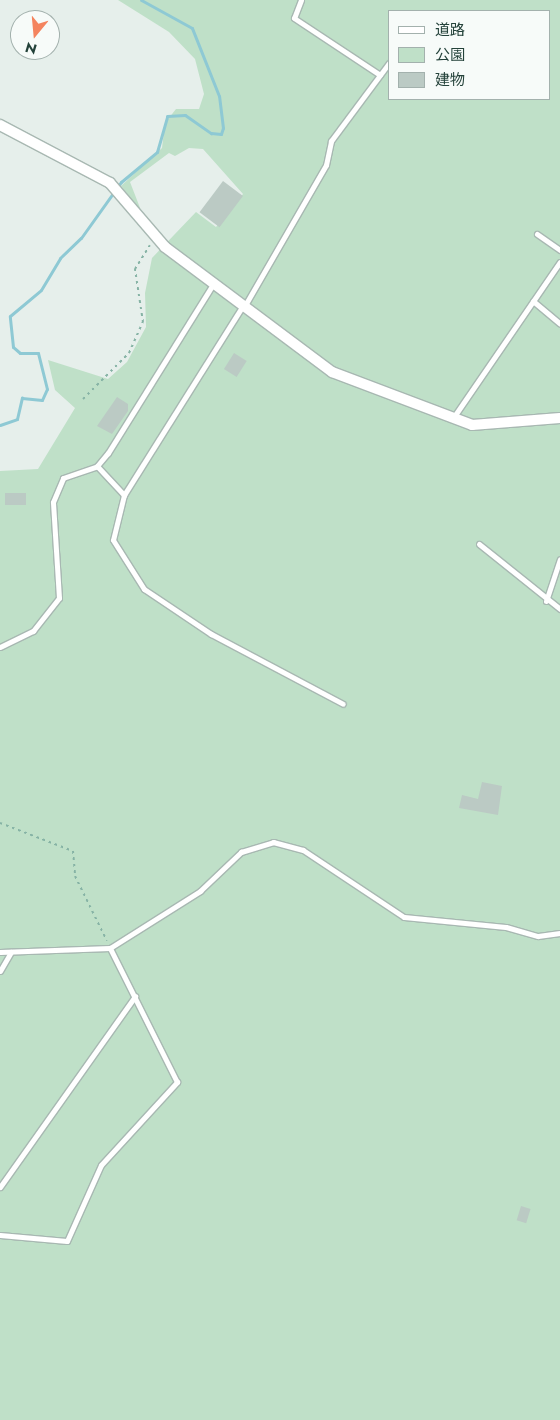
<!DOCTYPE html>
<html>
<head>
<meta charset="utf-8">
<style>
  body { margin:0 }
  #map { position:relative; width:560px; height:1420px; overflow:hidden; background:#e6efeb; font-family:Jost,"Noto Sans JP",sans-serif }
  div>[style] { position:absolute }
  .green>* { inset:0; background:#bfe0c8 }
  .stream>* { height:3px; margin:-1.5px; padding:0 1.5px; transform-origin:1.5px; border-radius:1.5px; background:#8ec9d4 }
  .building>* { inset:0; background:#bbcac4; transform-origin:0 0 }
  .path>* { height:2px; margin-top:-1px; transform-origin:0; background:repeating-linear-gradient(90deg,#86b3a5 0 2.5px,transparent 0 6.5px) }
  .roads { filter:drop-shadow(1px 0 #a8b8b2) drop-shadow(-1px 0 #a8b8b2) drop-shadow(0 1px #a8b8b2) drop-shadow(0 -1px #a8b8b2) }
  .lane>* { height:5px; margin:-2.5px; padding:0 2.5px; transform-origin:2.5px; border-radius:2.5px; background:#fff }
  .street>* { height:10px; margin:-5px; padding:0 5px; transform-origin:5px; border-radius:5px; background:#fff }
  span { translate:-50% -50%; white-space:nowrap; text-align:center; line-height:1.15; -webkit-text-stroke:5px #f7fbf9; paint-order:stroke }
  .legend { position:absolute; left:388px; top:10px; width:162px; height:90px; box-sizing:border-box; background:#f7fbf9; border:1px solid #a3b1ad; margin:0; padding:6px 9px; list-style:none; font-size:15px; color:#24423a }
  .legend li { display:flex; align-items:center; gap:10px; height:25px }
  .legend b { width:25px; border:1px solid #a3b1ad }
  .north { position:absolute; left:10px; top:10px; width:50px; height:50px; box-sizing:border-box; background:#f7fbf9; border:1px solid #a3b1ad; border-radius:50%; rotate:197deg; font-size:14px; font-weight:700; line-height:20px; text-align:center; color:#24423a }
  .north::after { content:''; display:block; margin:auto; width:18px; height:22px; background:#f4845f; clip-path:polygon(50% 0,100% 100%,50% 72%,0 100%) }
</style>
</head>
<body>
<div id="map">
  <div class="green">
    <i style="clip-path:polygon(evenodd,118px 0,560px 0,560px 1420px,0 1420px,0 471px,38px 469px,75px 408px,55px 390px,48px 360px,108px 379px,127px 362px,146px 327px,145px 293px,152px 258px,196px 212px,216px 227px,243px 194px,203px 149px,189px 148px,175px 156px,169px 153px,130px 182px,142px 213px,121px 186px,162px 148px,165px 123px,176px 109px,199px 109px,204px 94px,195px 59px,169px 32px,118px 0,389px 11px,549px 11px,549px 99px,389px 99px,389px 11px)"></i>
  </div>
  <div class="stream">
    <i style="left:0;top:425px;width:18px;rotate:-19deg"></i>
    <i style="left:17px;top:419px;width:22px;rotate:-77deg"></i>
    <i style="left:22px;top:398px;width:20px;rotate:6deg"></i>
    <i style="left:42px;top:400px;width:12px;rotate:-66deg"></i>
    <i style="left:47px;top:389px;width:37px;rotate:-104deg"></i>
    <i style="left:38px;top:353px;width:18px;rotate:180deg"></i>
    <i style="left:20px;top:353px;width:9px;rotate:-139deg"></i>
    <i style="left:13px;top:347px;width:31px;rotate:-96deg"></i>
    <i style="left:10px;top:316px;width:40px;rotate:-40deg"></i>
    <i style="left:41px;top:290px;width:37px;rotate:-59deg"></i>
    <i style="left:60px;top:258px;width:29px;rotate:-44deg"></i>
    <i style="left:81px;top:238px;width:69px;rotate:-54.5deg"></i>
    <i style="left:121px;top:182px;width:47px;rotate:-39.8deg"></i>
    <i style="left:157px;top:152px;width:37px;rotate:-74deg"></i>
    <i style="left:167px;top:116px;width:18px;rotate:-3deg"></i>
    <i style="left:185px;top:115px;width:32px;rotate:35deg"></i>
    <i style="left:211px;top:133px;width:10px;rotate:6deg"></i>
    <i style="left:221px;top:134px;width:6px;rotate:-72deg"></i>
    <i style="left:223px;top:128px;width:32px;rotate:-97deg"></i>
    <i style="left:219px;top:96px;width:73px;rotate:-111.7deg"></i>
    <i style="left:192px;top:28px;width:58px;rotate:-151.2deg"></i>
  </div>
  <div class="building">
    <i style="left:223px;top:181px;width:25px;height:39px;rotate:37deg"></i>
    <i style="left:234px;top:353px;width:15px;height:19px;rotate:32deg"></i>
    <i style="clip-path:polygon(117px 397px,128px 404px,128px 411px,112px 434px,97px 426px)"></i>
    <i style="left:5px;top:493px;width:21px;height:12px"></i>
    <i style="clip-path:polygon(482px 782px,502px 786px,498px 815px,459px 808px,462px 795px,478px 799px)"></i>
    <i style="left:521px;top:1206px;width:10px;height:15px;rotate:17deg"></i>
  </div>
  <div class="path">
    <i style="left:83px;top:399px;width:65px;rotate:-45deg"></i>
    <i style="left:129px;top:353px;width:34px;rotate:-66deg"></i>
    <i style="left:143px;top:322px;width:54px;rotate:-98.6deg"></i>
    <i style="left:135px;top:269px;width:28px;rotate:-58deg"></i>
    <i style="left:0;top:823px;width:78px;rotate:21deg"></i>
    <i style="left:73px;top:851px;width:25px;rotate:85deg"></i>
    <i style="left:75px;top:876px;width:72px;rotate:63.8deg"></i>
  </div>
  <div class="roads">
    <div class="lane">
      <i style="left:301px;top:0;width:19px;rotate:111deg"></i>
      <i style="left:294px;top:18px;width:103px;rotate:33.5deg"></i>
      <i style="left:537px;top:234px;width:28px;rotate:35deg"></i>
      <i style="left:533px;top:301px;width:35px;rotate:40deg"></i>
      <i style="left:244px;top:307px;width:164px;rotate:-60deg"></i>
      <i style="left:326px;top:165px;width:25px;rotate:-78deg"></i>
      <i style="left:331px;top:141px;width:97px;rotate:-53.4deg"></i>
      <i style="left:453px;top:418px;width:189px;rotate:-55.6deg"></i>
      <i style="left:97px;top:466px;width:40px;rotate:47deg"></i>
      <i style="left:124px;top:495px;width:46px;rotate:103.7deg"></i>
      <i style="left:113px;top:540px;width:58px;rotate:57.7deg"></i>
      <i style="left:144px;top:589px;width:81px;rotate:33.9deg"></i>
      <i style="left:211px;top:634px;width:149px;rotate:27.9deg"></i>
      <i style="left:124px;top:495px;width:222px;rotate:-57.9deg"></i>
      <i style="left:479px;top:544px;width:104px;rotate:38.7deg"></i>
      <i style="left:546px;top:601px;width:44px;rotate:-71.6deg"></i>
      <i style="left:0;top:647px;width:37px;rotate:-26deg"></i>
      <i style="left:33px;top:631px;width:42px;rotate:-51.8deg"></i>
      <i style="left:59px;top:598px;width:96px;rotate:-93.6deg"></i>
      <i style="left:53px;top:502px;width:26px;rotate:-67deg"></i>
      <i style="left:63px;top:478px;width:36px;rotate:-19deg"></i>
      <i style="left:97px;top:466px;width:17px;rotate:-50deg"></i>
      <i style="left:108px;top:453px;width:199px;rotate:-58.1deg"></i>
      <i style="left:0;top:952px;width:110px;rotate:-2.1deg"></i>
      <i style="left:110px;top:948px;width:107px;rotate:-32.3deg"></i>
      <i style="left:200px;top:891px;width:57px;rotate:-43.6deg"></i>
      <i style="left:241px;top:852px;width:34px;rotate:-17deg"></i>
      <i style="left:273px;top:842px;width:31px;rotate:15deg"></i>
      <i style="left:303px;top:850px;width:121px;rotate:33.6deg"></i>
      <i style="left:404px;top:917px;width:102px;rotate:5.6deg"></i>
      <i style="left:506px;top:927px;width:33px;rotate:16deg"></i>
      <i style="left:538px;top:936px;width:22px;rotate:-8deg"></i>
      <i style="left:0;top:971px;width:22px;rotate:-60deg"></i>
      <i style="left:0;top:1187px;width:234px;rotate:-54.7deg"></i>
      <i style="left:0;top:1235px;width:67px;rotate:5.1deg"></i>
      <i style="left:67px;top:1241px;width:83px;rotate:-65.9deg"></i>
      <i style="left:101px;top:1165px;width:113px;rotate:-47.5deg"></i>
      <i style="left:177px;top:1082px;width:150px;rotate:-116.6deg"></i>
    </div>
    <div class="street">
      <i style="left:0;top:125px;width:124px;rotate:27.8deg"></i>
      <i style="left:110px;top:183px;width:84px;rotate:49.3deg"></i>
      <i style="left:165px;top:247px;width:209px;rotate:36.8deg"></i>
      <i style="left:332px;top:372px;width:150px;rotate:20.7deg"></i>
      <i style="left:472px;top:425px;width:88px;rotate:-4.5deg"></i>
    </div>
  </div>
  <ul class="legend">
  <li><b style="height:6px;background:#fff"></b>道路</li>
  <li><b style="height:14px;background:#bfe0c8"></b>公園</li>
  <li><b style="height:14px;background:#bbcac4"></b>建物</li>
  </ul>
  <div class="north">N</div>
</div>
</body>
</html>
